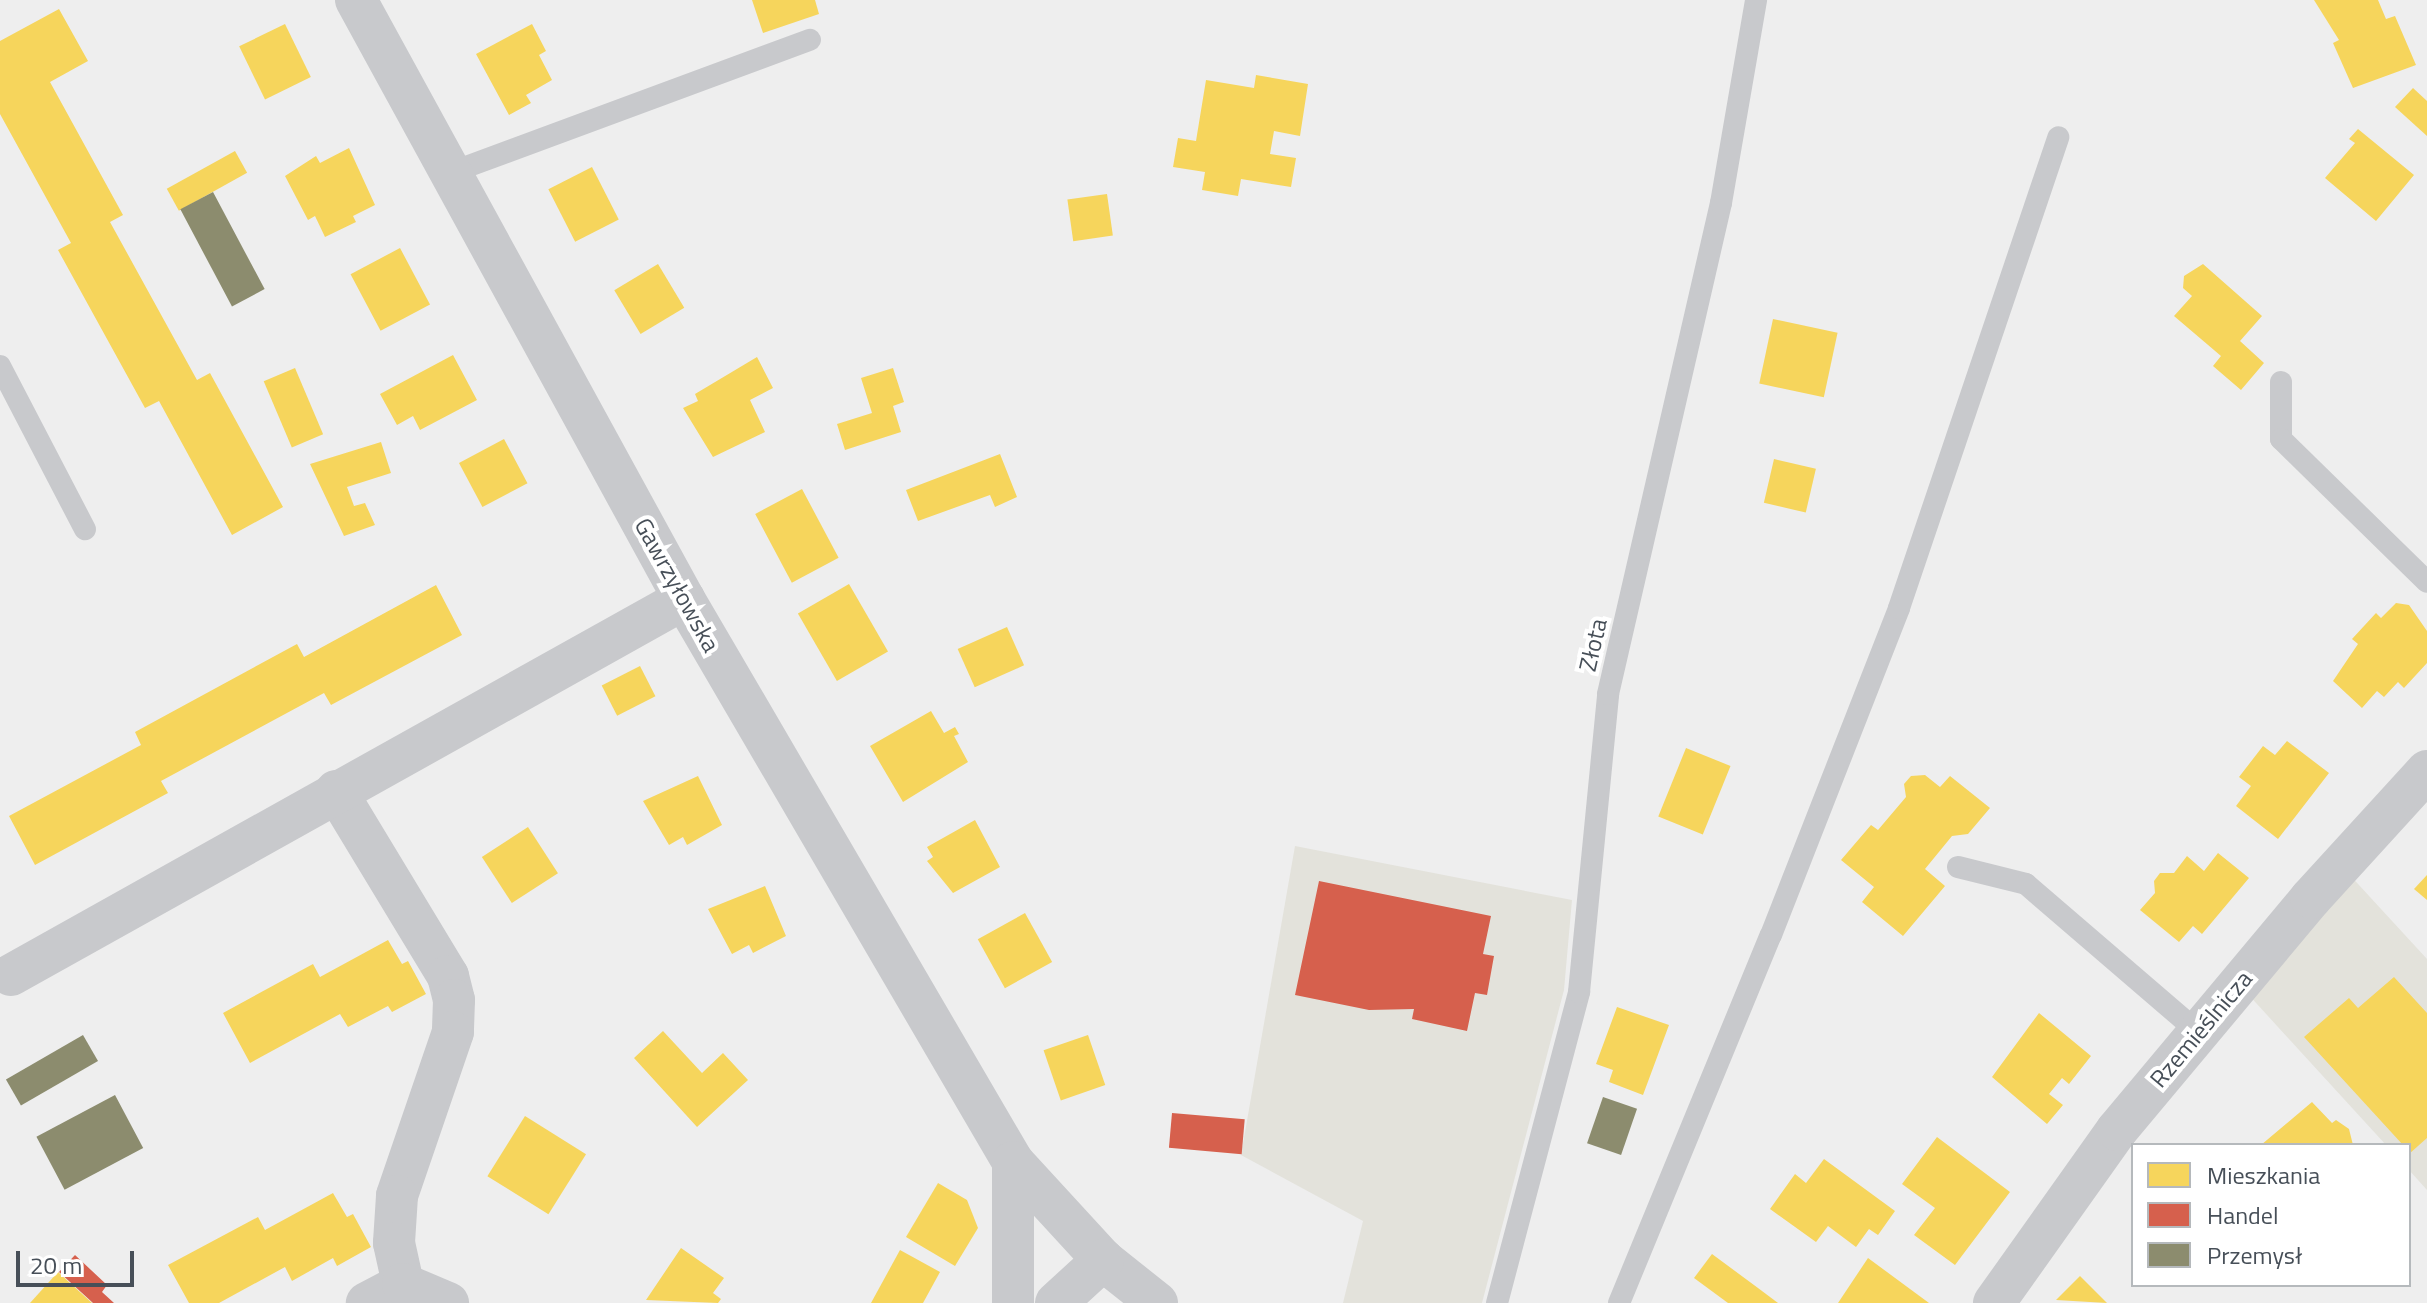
<!DOCTYPE html>
<html>
<head>
<meta charset="utf-8">
<style>
  body { margin:0 }
  #map { position:relative; width:2427px; height:1303px; overflow:hidden; background:#eee; font-family:"Titillium Web",sans-serif }
  div>[style] { position:absolute }
  .commercial>* { inset:0; background:#e3e2db }
  .homes>* { inset:0; background:#f6d55c; transform-origin:0 0 }
  .shops>* { inset:0; background:#d6604d; transform-origin:0 0 }
  .industry>* { inset:0; background:#8c8c6e; transform-origin:0 0 }
  .service>* { height:22px; margin:-11px; padding:0 11px; transform-origin:11px; border-radius:11px; background:#c8c9cc }
  .minor>* { height:42px; margin:-21px; padding:0 21px; transform-origin:21px; border-radius:21px; background:#c8c9cc }
  span { translate:-50% -50%; white-space:nowrap; text-align:center; line-height:1.15; -webkit-text-stroke:8px #fff; paint-order:stroke }
  .street-label { font-size:24px; color:#474f58 }
  .legend { position:absolute; left:2131px; top:1143px; width:280px; height:144px; box-sizing:border-box; background:#fff; border:2px solid #b5b9bc; margin:0; padding:10px 14px; list-style:none; font-size:24px; color:#474f58 }
  .legend li { display:flex; align-items:center; gap:16px; height:40px }
  .legend b { width:40px; border:2px solid #b5b9bc }
  .scale { position:absolute; left:16px; top:1251px; width:118px; height:36px; box-sizing:border-box; border:4px solid #474f58; border-top:0; padding-left:10px; font-size:24px; line-height:28px; white-space:nowrap; color:#474f58; -webkit-text-stroke:6px #fff; paint-order:stroke }
</style>
</head>
<body>
<div id="map">
  <div class="commercial">
    <i style="clip-path:polygon(1295px 846px,1572px 900px,1564px 990px,1482px 1303px,1343px 1303px,1363px 1221px,1241px 1155px)"></i>
    <i style="clip-path:polygon(2347px 872px,2427px 959px,2427px 1190px,2409px 1170px,2409px 1145px,2386px 1145px,2246px 992px)"></i>
  </div>
  <div class="homes">
    <i style="clip-path:polygon(752px 0,815px 0,819px 14px,763px 33px)"></i>
    <i style="clip-path:polygon(2314px 0,2378px 0,2386px 19px,2395px 16px,2416px 65px,2353px 88px,2333px 43px,2339px 40px)"></i>
    <i style="clip-path:polygon(59px 9px,88px 61px,50px 82px,123px 215px,110px 222px,197px 380px,210px 373px,283px 507px,232px 535px,159px 401px,145px 408px,58px 250px,71px 243px,0 114px,0 41px)"></i>
    <i style="left:285px;top:24px;width:59px;height:51px;rotate:64deg"></i>
    <i style="clip-path:polygon(532px 24px,546px 51px,539px 55px,552px 80px,526px 95px,531px 103px,509px 115px,476px 54px)"></i>
    <i style="clip-path:polygon(1256px 75px,1308px 84px,1300px 136px,1274px 131px,1270px 154px,1296px 158px,1291px 187px,1241px 179px,1238px 196px,1202px 190px,1205px 172px,1173px 167px,1178px 138px,1196px 141px,1206px 80px,1254px 88px)"></i>
    <i style="clip-path:polygon(2413px 88px,2427px 101px,2427px 136px,2395px 107px)"></i>
    <i style="clip-path:polygon(2358px 129px,2414px 175px,2376px 221px,2325px 178px,2355px 143px,2349px 139px)"></i>
    <i style="clip-path:polygon(349px 148px,375px 205px,353px 216px,356px 222px,325px 237px,315px 216px,308px 220px,285px 176px,316px 156px,320px 163px)"></i>
    <i style="left:235px;top:151px;width:25px;height:78px;rotate:61deg"></i>
    <i style="left:592px;top:167px;width:59px;height:49px;rotate:63deg"></i>
    <i style="left:1107px;top:194px;width:42px;height:40px;rotate:82deg"></i>
    <i style="left:400px;top:248px;width:64px;height:56px;rotate:62deg"></i>
    <i style="left:658px;top:264px;width:51px;height:51px;rotate:59deg"></i>
    <i style="clip-path:polygon(2203px 264px,2262px 316px,2240px 341px,2264px 363px,2241px 390px,2213px 366px,2221px 356px,2174px 316px,2192px 296px,2183px 288px,2184px 276px)"></i>
    <i style="left:1773px;top:319px;width:66px;height:66px;rotate:12deg"></i>
    <i style="clip-path:polygon(453px 355px,477px 400px,420px 430px,413px 416px,397px 425px,380px 394px)"></i>
    <i style="clip-path:polygon(757px 357px,773px 388px,750px 400px,765px 432px,713px 457px,683px 408px,698px 401px,695px 394px)"></i>
    <i style="left:295px;top:368px;width:72px;height:34px;rotate:67deg"></i>
    <i style="clip-path:polygon(893px 368px,904px 402px,893px 406px,901px 432px,845px 450px,837px 424px,872px 413px,861px 378px)"></i>
    <i style="left:504px;top:439px;width:50px;height:51px;rotate:62deg"></i>
    <i style="clip-path:polygon(381px 442px,391px 473px,347px 487px,354px 506px,365px 503px,375px 525px,344px 536px,310px 464px)"></i>
    <i style="clip-path:polygon(1000px 454px,1017px 497px,995px 507px,990px 495px,918px 521px,906px 490px)"></i>
    <i style="left:1774px;top:459px;width:43px;height:45px;rotate:13deg"></i>
    <i style="left:802px;top:489px;width:78px;height:53px;rotate:62deg"></i>
    <i style="left:849px;top:584px;width:78px;height:59px;rotate:60deg"></i>
    <i style="clip-path:polygon(436px 585px,462px 635px,331px 705px,324px 693px,161px 781px,168px 793px,35px 865px,9px 816px,141px 745px,135px 732px,297px 644px,304px 657px)"></i>
    <i style="clip-path:polygon(2396px 603px,2409px 605px,2427px 631px,2427px 663px,2404px 688px,2398px 682px,2384px 697px,2377px 691px,2362px 708px,2333px 681px,2358px 644px,2352px 639px,2376px 613px,2381px 618px)"></i>
    <i style="left:1007px;top:627px;width:42px;height:54px;rotate:66deg"></i>
    <i style="left:640px;top:666px;width:34px;height:43px;rotate:63deg"></i>
    <i style="clip-path:polygon(931px 711px,944px 733px,955px 727px,959px 734px,954px 736px,968px 762px,903px 802px,870px 746px)"></i>
    <i style="clip-path:polygon(2287px 741px,2329px 773px,2278px 839px,2236px 806px,2251px 786px,2239px 777px,2263px 746px,2275px 755px)"></i>
    <i style="left:1686px;top:748px;width:48px;height:74px;rotate:22deg"></i>
    <i style="clip-path:polygon(1925px 775px,1940px 787px,1950px 776px,1990px 808px,1968px 834px,1952px 836px,1925px 869px,1945px 886px,1903px 936px,1862px 902px,1874px 887px,1841px 860px,1871px 825px,1878px 830px,1906px 797px,1904px 784px,1911px 776px)"></i>
    <i style="clip-path:polygon(698px 776px,722px 825px,687px 845px,683px 837px,669px 845px,643px 801px)"></i>
    <i style="clip-path:polygon(975px 820px,1000px 867px,953px 893px,927px 861px,933px 857px,927px 847px)"></i>
    <i style="left:528px;top:827px;width:55px;height:55px;rotate:57deg"></i>
    <i style="clip-path:polygon(2218px 853px,2249px 878px,2202px 934px,2193px 926px,2179px 942px,2140px 910px,2155px 893px,2154px 881px,2160px 873px,2174px 873px,2187px 856px,2204px 871px)"></i>
    <i style="clip-path:polygon(2427px 875px,2427px 900px,2414px 889px)"></i>
    <i style="clip-path:polygon(765px 886px,786px 936px,753px 953px,749px 945px,732px 954px,708px 909px)"></i>
    <i style="left:1025px;top:913px;width:56px;height:54px;rotate:61deg"></i>
    <i style="clip-path:polygon(388px 940px,402px 964px,408px 961px,426px 994px,392px 1012px,388px 1006px,348px 1027px,340px 1014px,250px 1063px,223px 1013px,313px 964px,320px 977px)"></i>
    <i style="clip-path:polygon(2394px 977px,2427px 1013px,2427px 1138px,2409px 1154px,2409px 1145px,2403px 1145px,2304px 1037px,2349px 998px,2358px 1008px)"></i>
    <i style="clip-path:polygon(1617px 1007px,1669px 1025px,1643px 1095px,1609px 1082px,1613px 1070px,1596px 1064px)"></i>
    <i style="clip-path:polygon(2039px 1013px,2091px 1056px,2069px 1084px,2062px 1078px,2049px 1094px,2063px 1105px,2047px 1124px,1992px 1077px)"></i>
    <i style="clip-path:polygon(663px 1031px,702px 1073px,723px 1053px,748px 1080px,697px 1127px,634px 1058px)"></i>
    <i style="left:1088px;top:1035px;width:53px;height:47px;rotate:71deg"></i>
    <i style="clip-path:polygon(2312px 1102px,2332px 1123px,2336px 1120px,2349px 1129px,2353px 1145px,2261px 1145px)"></i>
    <i style="left:525px;top:1116px;width:72px;height:71px;rotate:32deg"></i>
    <i style="clip-path:polygon(1937px 1137px,2010px 1192px,1955px 1265px,1914px 1235px,1935px 1208px,1902px 1184px)"></i>
    <i style="clip-path:polygon(1824px 1159px,1895px 1211px,1878px 1235px,1869px 1229px,1856px 1247px,1828px 1226px,1816px 1242px,1770px 1209px,1795px 1174px,1806px 1183px)"></i>
    <i style="clip-path:polygon(938px 1183px,967px 1200px,978px 1228px,955px 1266px,906px 1237px)"></i>
    <i style="clip-path:polygon(333px 1193px,347px 1217px,353px 1214px,371px 1247px,337px 1266px,333px 1258px,292px 1281px,285px 1267px,219px 1303px,189px 1303px,168px 1265px,258px 1217px,265px 1230px)"></i>
    <i style="clip-path:polygon(681px 1248px,724px 1278px,713px 1293px,721px 1299px,718px 1303px,646px 1300px)"></i>
    <i style="clip-path:polygon(900px 1250px,940px 1272px,923px 1303px,871px 1303px)"></i>
    <i style="clip-path:polygon(1712px 1254px,1758px 1288px,1778px 1303px,1728px 1303px,1694px 1278px)"></i>
    <i style="clip-path:polygon(1868px 1258px,1929px 1303px,1838px 1303px)"></i>
    <i style="clip-path:polygon(58px 1272px,92px 1303px,30px 1303px)"></i>
    <i style="clip-path:polygon(2080px 1276px,2107px 1303px,2056px 1300px)"></i>
  </div>
  <div class="shops">
    <i style="clip-path:polygon(1319px 881px,1491px 916px,1483px 954px,1494px 956px,1487px 995px,1475px 993px,1467px 1031px,1412px 1019px,1414px 1009px,1369px 1010px,1295px 995px)"></i>
    <i style="left:1172px;top:1113px;width:73px;height:35px;rotate:5deg"></i>
    <i style="clip-path:polygon(75px 1255px,107px 1285px,102px 1292px,114px 1303px,93px 1303px,59px 1272px)"></i>
  </div>
  <div class="industry">
    <i style="left:213px;top:192px;width:110px;height:37px;rotate:62deg"></i>
    <i style="left:83px;top:1035px;width:30px;height:89px;rotate:60deg"></i>
    <i style="left:115px;top:1095px;width:60px;height:89px;rotate:62deg"></i>
    <i style="left:1603px;top:1097px;width:36px;height:49px;rotate:19deg"></i>
  </div>
  <div class="service">
    <i style="left:447px;top:174px;width:387px;rotate:-20.3deg"></i>
    <i style="left:0;top:366px;width:184px;rotate:62.5deg"></i>
    <i style="left:2281px;top:382px;width:57px;rotate:90deg"></i>
    <i style="left:2281px;top:439px;width:204px;rotate:44.4deg"></i>
    <i style="left:1958px;top:867px;width:70px;rotate:14deg"></i>
    <i style="left:2026px;top:884px;width:227px;rotate:40.7deg"></i>
    <i style="left:1497px;top:1303px;width:322px;rotate:-75.2deg"></i>
    <i style="left:1579px;top:992px;width:299px;rotate:-84.4deg"></i>
    <i style="left:1608px;top:694px;width:504px;rotate:-77.04deg"></i>
    <i style="left:1721px;top:203px;width:206px;rotate:-80.2deg"></i>
    <i style="left:1619px;top:1303px;width:398px;rotate:-67.6deg"></i>
    <i style="left:1771px;top:935px;width:351px;rotate:-68.6deg"></i>
    <i style="left:1899px;top:608px;width:497px;rotate:-71.3deg"></i>
  </div>
  <div class="minor">
    <i style="left:356px;top:0;width:683px;rotate:61.3deg"></i>
    <i style="left:684px;top:599px;width:652px;rotate:59.7deg"></i>
    <i style="left:1013px;top:1162px;width:133px;rotate:47.4deg"></i>
    <i style="left:1103px;top:1260px;width:69px;rotate:38.5deg"></i>
    <i style="left:336px;top:791px;width:216px;rotate:58.8deg"></i>
    <i style="left:448px;top:976px;width:25px;rotate:76deg"></i>
    <i style="left:454px;top:1000px;width:32px;rotate:92deg"></i>
    <i style="left:453px;top:1032px;width:173px;rotate:108.9deg"></i>
    <i style="left:397px;top:1196px;width:47px;rotate:93.7deg"></i>
    <i style="left:394px;top:1243px;width:42px;rotate:77.6deg"></i>
    <i style="left:403px;top:1284px;width:41px;rotate:152.2deg"></i>
    <i style="left:11px;top:975px;width:771px;rotate:-29.19deg"></i>
    <i style="left:403px;top:1284px;width:49px;rotate:22.9deg"></i>
    <i style="left:1013px;top:1303px;width:141px;rotate:-90deg"></i>
    <i style="left:1056px;top:1303px;width:64px;rotate:-42.5deg"></i>
    <i style="left:1994px;top:1303px;width:212px;rotate:-54.6deg"></i>
    <i style="left:2117px;top:1130px;width:302px;rotate:-50.1deg"></i>
    <i style="left:2311px;top:898px;width:172px;rotate:-47.6deg"></i>
  </div>
  <div class="street-label">
    <span style="left:677px;top:585px;rotate:61deg">Gawrzyłowska</span>
    <span style="left:1593px;top:645px;rotate:-77deg">Złota</span>
    <span style="left:2201px;top:1029px;rotate:-50deg">Rzemieślnicza</span>
  </div>
  <ul class="legend">
  <li><b style="height:22px;background:#f6d55c"></b>Mieszkania</li>
  <li><b style="height:22px;background:#d6604d"></b>Handel</li>
  <li><b style="height:22px;background:#8c8c6e"></b>Przemysł</li>
  </ul>
  <div class="scale">20 m</div>
</div>
</body>
</html>
